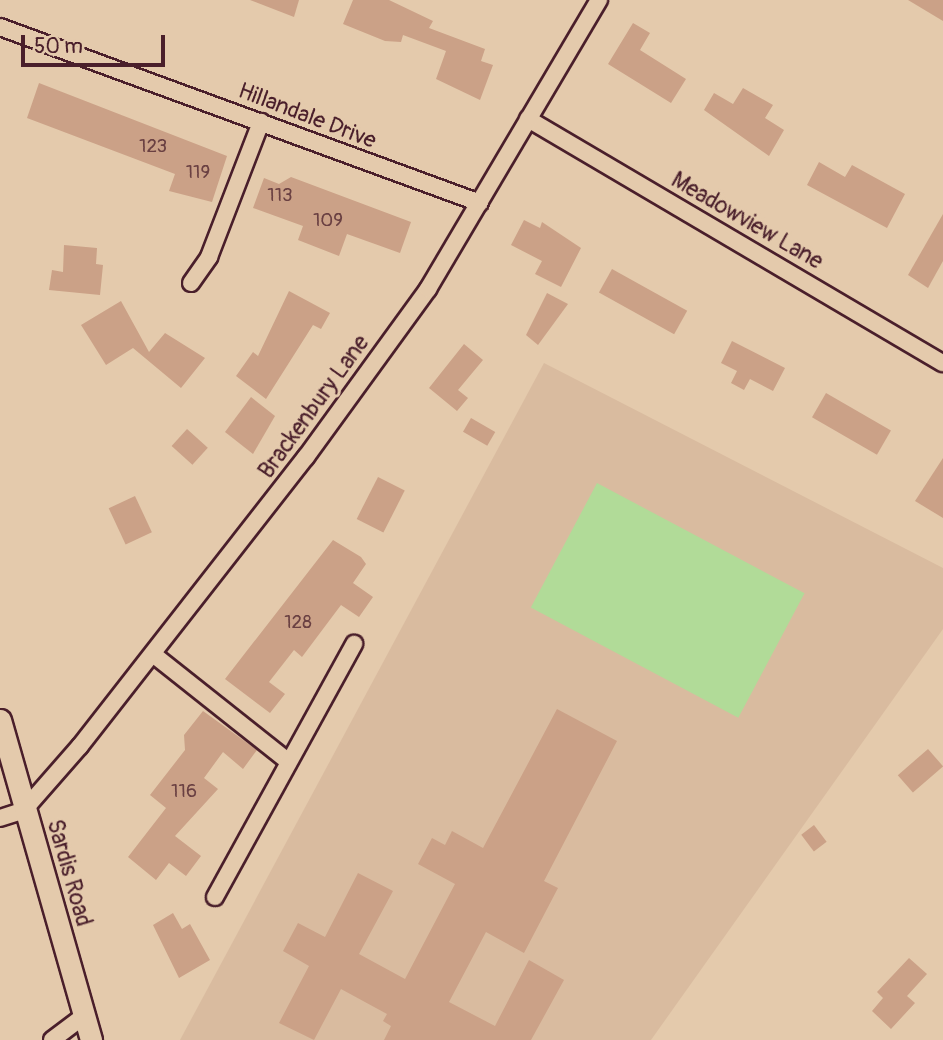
<!DOCTYPE html>
<html>
<head>
<meta charset="utf-8">
<style>
  body { margin:0 }
  #map { position:relative; width:943px; height:1040px; overflow:hidden; background:#e4caac; font-family:Pangolin,sans-serif }
  div>[style] { position:absolute }
  .built>* { inset:0; background:#d9bb9f }
  .green>* { inset:0; background:#b1db98; transform-origin:0 0 }
  .building>* { inset:0; background:#cba187; transform-origin:0 0 }
  .roads { filter:drop-shadow(2px 0 #4a1f2b) drop-shadow(-2px 0 #4a1f2b) drop-shadow(0 2px #4a1f2b) drop-shadow(0 -2px #4a1f2b) }
  .minor>* { height:16px; margin:-8px; padding:0 8px; transform-origin:8px; border-radius:8px; background:#e4caac }
  .secondary>* { height:21px; margin:-10.5px; padding:0 10.5px; transform-origin:10.5px; border-radius:10.5px; background:#e4caac }
  span { translate:-50% -50%; white-space:nowrap; text-align:center; line-height:1.15; -webkit-text-stroke:6px #e4caac; paint-order:stroke }
  .number-label { font-size:19px; color:#6a4042 }
  .number-label span { -webkit-text-stroke-width:0 }
  .street-label { font-size:23px; color:#4a1f2b }
  .scale { position:absolute; left:21px; top:35px; width:144px; height:32px; box-sizing:border-box; border:4px solid #4a1f2b; border-top:0; padding-left:9px; font-size:21px; line-height:24px; white-space:nowrap; color:#4a1f2b; -webkit-text-stroke:5px #e4caac; paint-order:stroke }
</style>
</head>
<body>
<div id="map">
  <div class="built">
    <i style="clip-path:polygon(544px 363px,943px 568px,943px 629px,651px 1040px,180px 1040px)"></i>
  </div>
  <div class="green">
    <i style="left:597px;top:483px;width:235px;height:141px;rotate:28deg"></i>
  </div>
  <div class="building">
    <i style="clip-path:polygon(250px 0,299px 0,294px 17px)"></i>
    <i style="clip-path:polygon(353px 0,389px 0,433px 21px,429px 28px,485px 49px,481px 61px,493px 65px,480px 100px,436px 79px,446px 51px,403px 35px,401px 42px,385px 41px,343px 24px)"></i>
    <i style="clip-path:polygon(908px 0,943px 0,943px 21px)"></i>
    <i style="clip-path:polygon(633px 23px,650px 33px,640px 50px,686px 79px,671px 103px,608px 64px)"></i>
    <i style="clip-path:polygon(39px 83px,227px 156px,212px 202px,169px 191px,175px 174px,27px 118px)"></i>
    <i style="clip-path:polygon(743px 88px,773px 105px,765px 118px,784px 130px,769px 156px,704px 110px,714px 93px,733px 104px)"></i>
    <i style="clip-path:polygon(819px 162px,845px 177px,852px 165px,905px 194px,887px 228px,807px 185px)"></i>
    <i style="clip-path:polygon(291px 177px,411px 222px,400px 253px,347px 234px,339px 256px,298px 240px,303px 226px,253px 208px,264px 178px,279px 184px)"></i>
    <i style="clip-path:polygon(943px 214px,943px 261px,928px 288px,908px 275px)"></i>
    <i style="clip-path:polygon(524px 220px,540px 228px,542px 222px,581px 248px,561px 287px,535px 274px,542px 261px,511px 245px)"></i>
    <i style="clip-path:polygon(64px 245px,97px 248px,96px 264px,103px 265px,100px 295px,49px 290px,52px 270px,63px 272px)"></i>
    <i style="left:612px;top:269px;width:86px;height:27px;rotate:29deg"></i>
    <i style="clip-path:polygon(289px 291px,330px 313px,321px 329px,313px 325px,266px 399px,236px 376px,253px 352px,258px 356px)"></i>
    <i style="clip-path:polygon(547px 293px,568px 304px,538px 345px,526px 335px)"></i>
    <i style="clip-path:polygon(121px 301px,149px 352px,165px 333px,205px 358px,181px 388px,133px 348px,106px 365px,81px 325px)"></i>
    <i style="clip-path:polygon(732px 341px,785px 368px,773px 391px,750px 379px,744px 390px,731px 383px,737px 371px,721px 363px)"></i>
    <i style="clip-path:polygon(464px 344px,483px 360px,458px 390px,468px 398px,457px 411px,429px 388px)"></i>
    <i style="left:826px;top:393px;width:75px;height:28px;rotate:30deg"></i>
    <i style="clip-path:polygon(251px 397px,275px 416px,253px 454px,225px 432px)"></i>
    <i style="left:471px;top:418px;width:28px;height:16px;rotate:30deg"></i>
    <i style="left:187px;top:429px;width:28px;height:23px;rotate:42deg"></i>
    <i style="clip-path:polygon(943px 458px,943px 518px,915px 501px)"></i>
    <i style="left:378px;top:477px;width:30px;height:47px;rotate:27deg"></i>
    <i style="left:135px;top:496px;width:40px;height:29px;rotate:65deg"></i>
    <i style="clip-path:polygon(333px 540px,361px 557px,366px 564px,353px 583px,373px 597px,359px 617px,341px 605px,302px 657px,294px 650px,269px 682px,285px 694px,270px 713px,225px 679px)"></i>
    <i style="clip-path:polygon(557px 709px,617px 741px,544px 881px,558px 888px,524px 953px,486px 932px,449px 1002px,495px 1026px,529px 960px,564px 980px,531px 1040px,384px 1040px,391px 1026px,383px 1021px,387px 1014px,341px 989px,314px 1040px,279px 1023px,309px 966px,283px 951px,298px 923px,325px 937px,358px 873px,393px 891px,359px 954px,405px 979px,455px 884px,418px 864px,432px 838px,445px 845px,452px 831px,483px 848px)"></i>
    <i style="clip-path:polygon(203px 711px,257px 750px,243px 769px,223px 752px,204px 778px,218px 789px,175px 836px,201px 856px,186px 876px,169px 863px,156px 880px,128px 857px,166px 808px,150px 795px,185px 750px,184px 735px)"></i>
    <i style="left:928px;top:749px;width:23px;height:40px;rotate:49deg"></i>
    <i style="left:814px;top:825px;width:21px;height:16px;rotate:53deg"></i>
    <i style="clip-path:polygon(173px 913px,182px 929px,190px 924px,210px 960px,179px 978px,153px 925px)"></i>
    <i style="clip-path:polygon(909px 958px,927px 974px,907px 996px,915px 1003px,891px 1029px,872px 1011px,883px 998px,877px 992px)"></i>
  </div>
  <div class="roads">
    <div class="minor">
      <i style="left:0;top:27px;width:511px;rotate:20.14deg"></i>
      <i style="left:528px;top:119px;width:481px;rotate:30.5deg"></i>
      <i style="left:191px;top:283px;width:32px;rotate:-55deg"></i>
      <i style="left:209px;top:257px;width:145px;rotate:-68.9deg"></i>
      <i style="left:154px;top:655px;width:167px;rotate:38.4deg"></i>
      <i style="left:0;top:818px;width:25px;rotate:-18deg"></i>
      <i style="left:24px;top:810px;width:85px;rotate:-48.8deg"></i>
      <i style="left:80px;top:746px;width:367px;rotate:-52deg"></i>
      <i style="left:306px;top:457px;width:208px;rotate:-54deg"></i>
      <i style="left:428px;top:289px;width:336px;rotate:-59.4deg"></i>
      <i style="left:215px;top:897px;width:289px;rotate:-61.2deg"></i>
      <i style="left:52px;top:1040px;width:40px;rotate:-37deg"></i>
    </div>
    <div class="secondary">
      <i style="left:0;top:720px;width:333px;rotate:74.1deg"></i>
    </div>
  </div>
  <div class="number-label">
    <span style="left:153px;top:147px">123</span>
    <span style="left:198px;top:173px">119</span>
    <span style="left:280px;top:196px">113</span>
    <span style="left:328px;top:221px">109</span>
    <span style="left:298px;top:623px">128</span>
    <span style="left:184px;top:792px">116</span>
  </div>
  <div class="street-label">
    <span style="left:307px;top:116px;rotate:21deg">Hillandale Drive</span>
    <span style="left:747px;top:221px;rotate:30deg">Meadowview Lane</span>
    <span style="left:314px;top:407px;rotate:-54deg">Brackenbury Lane</span>
    <span style="left:69px;top:873px;rotate:74deg">Sardis Road</span>
  </div>
  <div class="scale">50 m</div>
</div>
</body>
</html>
